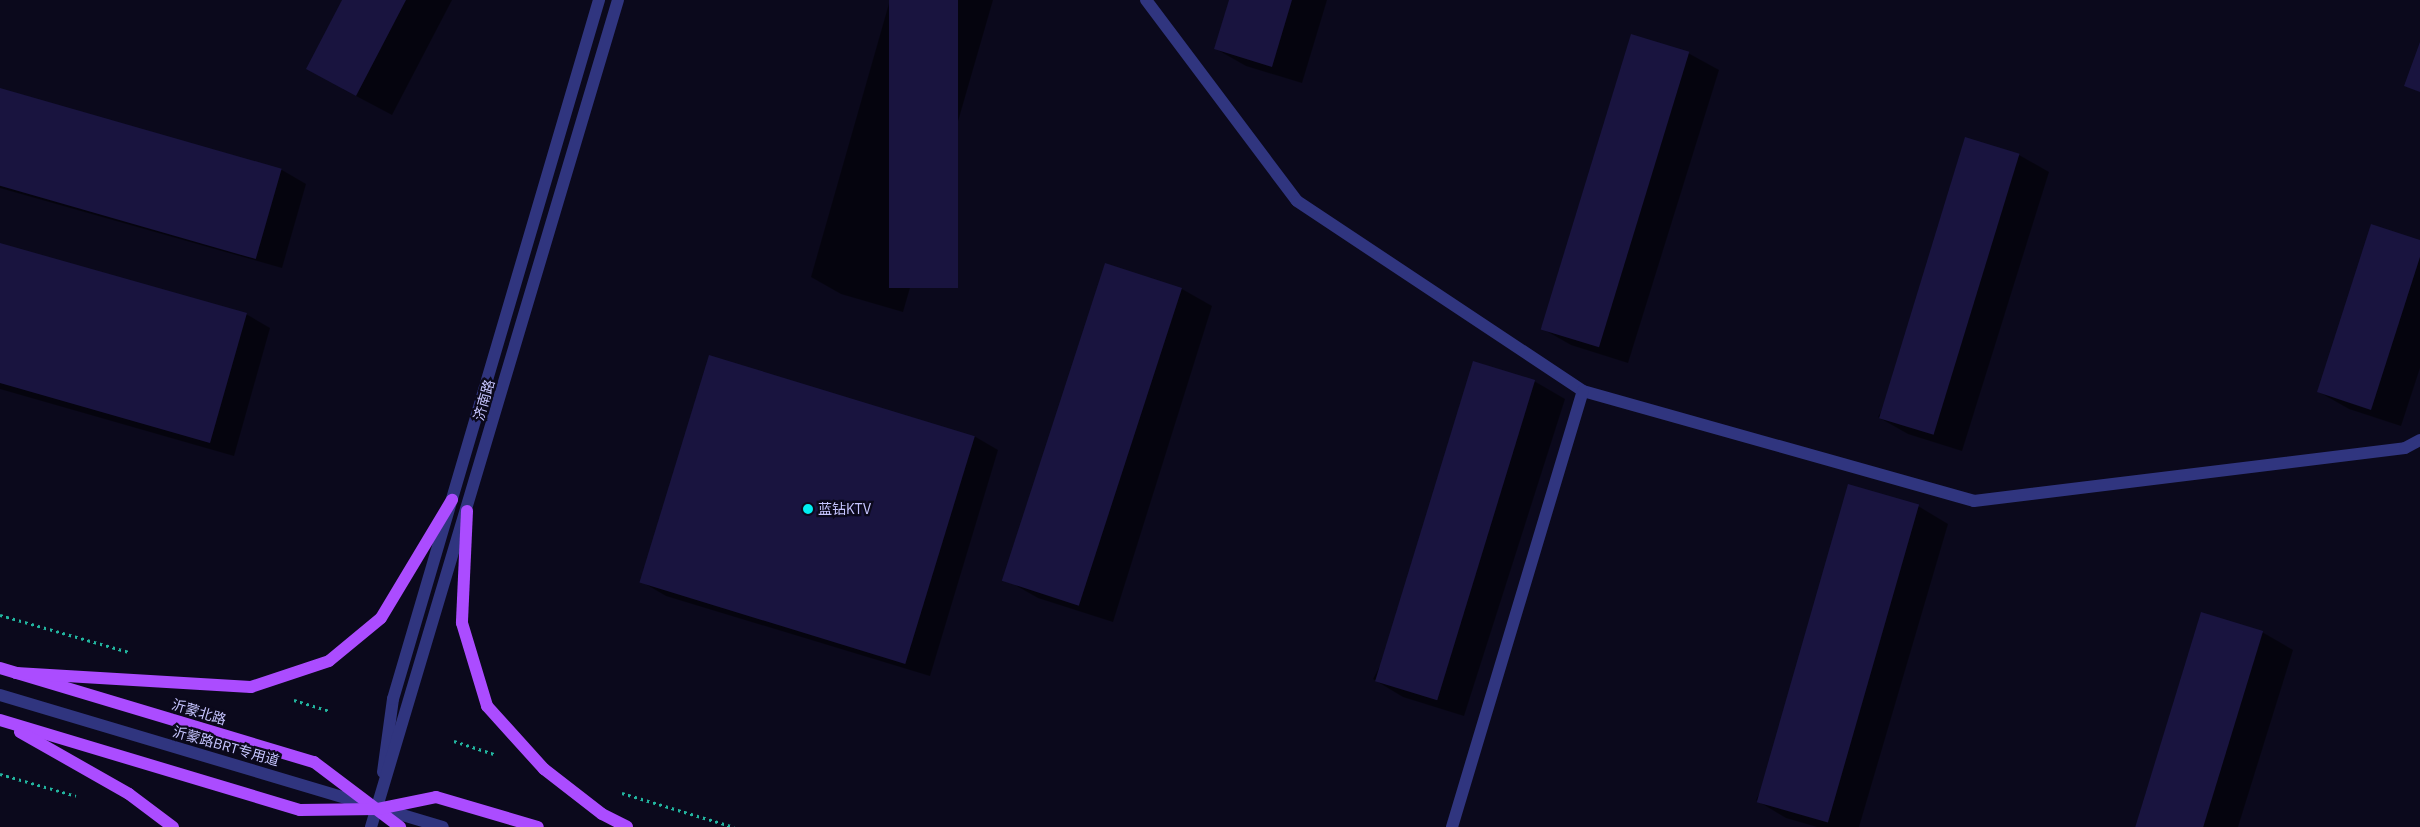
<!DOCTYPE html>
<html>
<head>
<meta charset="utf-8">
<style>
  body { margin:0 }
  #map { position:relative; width:2420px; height:827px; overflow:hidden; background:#0b091c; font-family:"IBM Plex Sans","Noto Sans SC",sans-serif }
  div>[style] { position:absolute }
  .shadow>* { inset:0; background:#0007 }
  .building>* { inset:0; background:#19143f; transform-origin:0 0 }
  .path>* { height:3px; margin-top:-1.5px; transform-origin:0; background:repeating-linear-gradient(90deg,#22b59f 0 2.5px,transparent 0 6.5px) }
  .minor>* { height:12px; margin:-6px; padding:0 6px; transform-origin:6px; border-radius:6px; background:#30357f }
  .major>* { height:12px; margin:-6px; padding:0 6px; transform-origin:6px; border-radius:6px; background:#ab4cff }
  .dots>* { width:14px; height:14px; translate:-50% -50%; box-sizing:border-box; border:2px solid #0b091c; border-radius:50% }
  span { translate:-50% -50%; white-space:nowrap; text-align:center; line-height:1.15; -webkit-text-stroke:4.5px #0b091c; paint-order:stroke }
  .street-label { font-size:14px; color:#c6c5ff }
  .poi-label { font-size:14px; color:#c6c5ff }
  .left { translate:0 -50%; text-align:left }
</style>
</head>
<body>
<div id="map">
  <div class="shadow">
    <i style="clip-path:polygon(343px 0,452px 0,392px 115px,343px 89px)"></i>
    <i style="clip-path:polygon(890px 0,993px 0,903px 312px,841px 294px,811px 277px)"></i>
    <i style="clip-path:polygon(1230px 0,1327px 0,1302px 83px,1246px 66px,1216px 49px)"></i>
    <i style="clip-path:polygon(1688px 53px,1719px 70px,1628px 363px,1571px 345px,1541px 328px)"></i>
    <i style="clip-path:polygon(0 89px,282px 170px,306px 184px,282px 268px,0 188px)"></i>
    <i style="clip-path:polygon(2019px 155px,2049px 172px,1962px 451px,1908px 434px,1878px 417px)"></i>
    <i style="clip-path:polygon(2420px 242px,2420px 368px,2401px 426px,2349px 409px,2319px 392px)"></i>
    <i style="clip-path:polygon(0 244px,246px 314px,270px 328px,234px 456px,0 389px)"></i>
    <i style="clip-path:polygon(1106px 265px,1182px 289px,1212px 306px,1113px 622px,1038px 598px,1008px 581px)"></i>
    <i style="clip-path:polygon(1534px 381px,1565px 399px,1464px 716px,1403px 697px,1373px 679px)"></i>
    <i style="clip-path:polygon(974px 436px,998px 450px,930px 676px,666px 596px,642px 582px)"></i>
    <i style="clip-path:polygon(1918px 506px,1948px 524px,1859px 827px,1817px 827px,1786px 818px,1756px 800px)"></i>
    <i style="clip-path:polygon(2262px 632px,2293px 650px,2238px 827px,2137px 827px)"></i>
  </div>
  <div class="building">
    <i style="clip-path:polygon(342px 0,406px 0,356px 96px,306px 69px)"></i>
    <i style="left:889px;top:0;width:69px;height:288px"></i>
    <i style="clip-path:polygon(1229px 0,1292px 0,1272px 67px,1214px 49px)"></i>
    <i style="left:1631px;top:34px;width:61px;height:309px;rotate:17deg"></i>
    <i style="clip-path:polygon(2420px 42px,2420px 92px,2404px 86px)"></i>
    <i style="left:0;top:88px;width:293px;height:94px;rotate:16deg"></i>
    <i style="left:1965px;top:137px;width:57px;height:294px;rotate:17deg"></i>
    <i style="clip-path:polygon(2371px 224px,2420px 240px,2420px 257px,2371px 410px,2317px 392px)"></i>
    <i style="clip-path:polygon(0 243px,247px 313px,210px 443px,0 383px)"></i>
    <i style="left:1105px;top:263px;width:81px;height:334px;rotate:18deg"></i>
    <i style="left:709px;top:355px;width:278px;height:238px;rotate:17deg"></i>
    <i style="left:1473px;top:361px;width:65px;height:335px;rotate:17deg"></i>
    <i style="left:1848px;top:484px;width:74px;height:331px;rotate:16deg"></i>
    <i style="left:2201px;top:612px;width:65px;height:225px;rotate:17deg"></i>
  </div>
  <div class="path">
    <i style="left:0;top:615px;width:134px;rotate:16deg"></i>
    <i style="left:294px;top:700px;width:37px;rotate:17deg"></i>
    <i style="left:454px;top:741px;width:42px;rotate:18deg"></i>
    <i style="left:0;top:774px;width:79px;rotate:16.1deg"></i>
    <i style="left:622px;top:793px;width:117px;rotate:16.9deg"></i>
  </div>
  <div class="minor">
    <i style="left:1146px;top:0;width:251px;rotate:53.1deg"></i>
    <i style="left:1297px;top:201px;width:343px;rotate:33.6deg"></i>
    <i style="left:1583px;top:391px;width:406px;rotate:15.7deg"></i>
    <i style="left:1974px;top:501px;width:434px;rotate:-7deg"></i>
    <i style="left:2405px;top:448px;width:17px;rotate:-28deg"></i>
    <i style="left:0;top:695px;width:462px;rotate:16.6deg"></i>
    <i style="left:383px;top:772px;width:74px;rotate:-82.2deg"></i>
    <i style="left:393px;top:699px;width:729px;rotate:-73.58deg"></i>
    <i style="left:371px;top:827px;width:863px;rotate:-73.37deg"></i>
    <i style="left:1452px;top:827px;width:455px;rotate:-73.3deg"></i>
  </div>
  <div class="major">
    <i style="left:467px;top:511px;width:112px;rotate:92.6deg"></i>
    <i style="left:462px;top:623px;width:87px;rotate:73.2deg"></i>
    <i style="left:487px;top:706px;width:85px;rotate:47.9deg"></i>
    <i style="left:544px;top:769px;width:73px;rotate:37.8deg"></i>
    <i style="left:602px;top:814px;width:28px;rotate:27deg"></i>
    <i style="left:0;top:668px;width:328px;rotate:16.7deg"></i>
    <i style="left:314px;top:762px;width:108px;rotate:37.1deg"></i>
    <i style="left:16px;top:673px;width:235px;rotate:3.4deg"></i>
    <i style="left:251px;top:687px;width:82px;rotate:-18.4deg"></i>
    <i style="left:329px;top:661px;width:67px;rotate:-39.6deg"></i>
    <i style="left:381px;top:618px;width:138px;rotate:-59deg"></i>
    <i style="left:0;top:720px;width:313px;rotate:16.7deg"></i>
    <i style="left:300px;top:810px;width:78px;rotate:-0.7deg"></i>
    <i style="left:378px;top:809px;width:59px;rotate:-11.7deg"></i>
    <i style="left:436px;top:797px;width:106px;rotate:16.4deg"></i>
    <i style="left:20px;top:732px;width:125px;rotate:29.6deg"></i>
    <i style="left:129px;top:794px;width:55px;rotate:36.9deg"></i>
  </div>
  <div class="dots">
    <i style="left:808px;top:509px;background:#00eef0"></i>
  </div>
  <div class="street-label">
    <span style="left:484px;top:400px;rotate:-74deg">济南路</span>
    <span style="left:199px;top:712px;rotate:17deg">沂蒙北路</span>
    <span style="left:226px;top:746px;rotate:16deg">沂蒙路BRT专用道</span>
  </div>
  <div class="poi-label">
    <span class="left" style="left:818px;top:509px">蓝钻KTV</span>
  </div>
</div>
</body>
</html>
